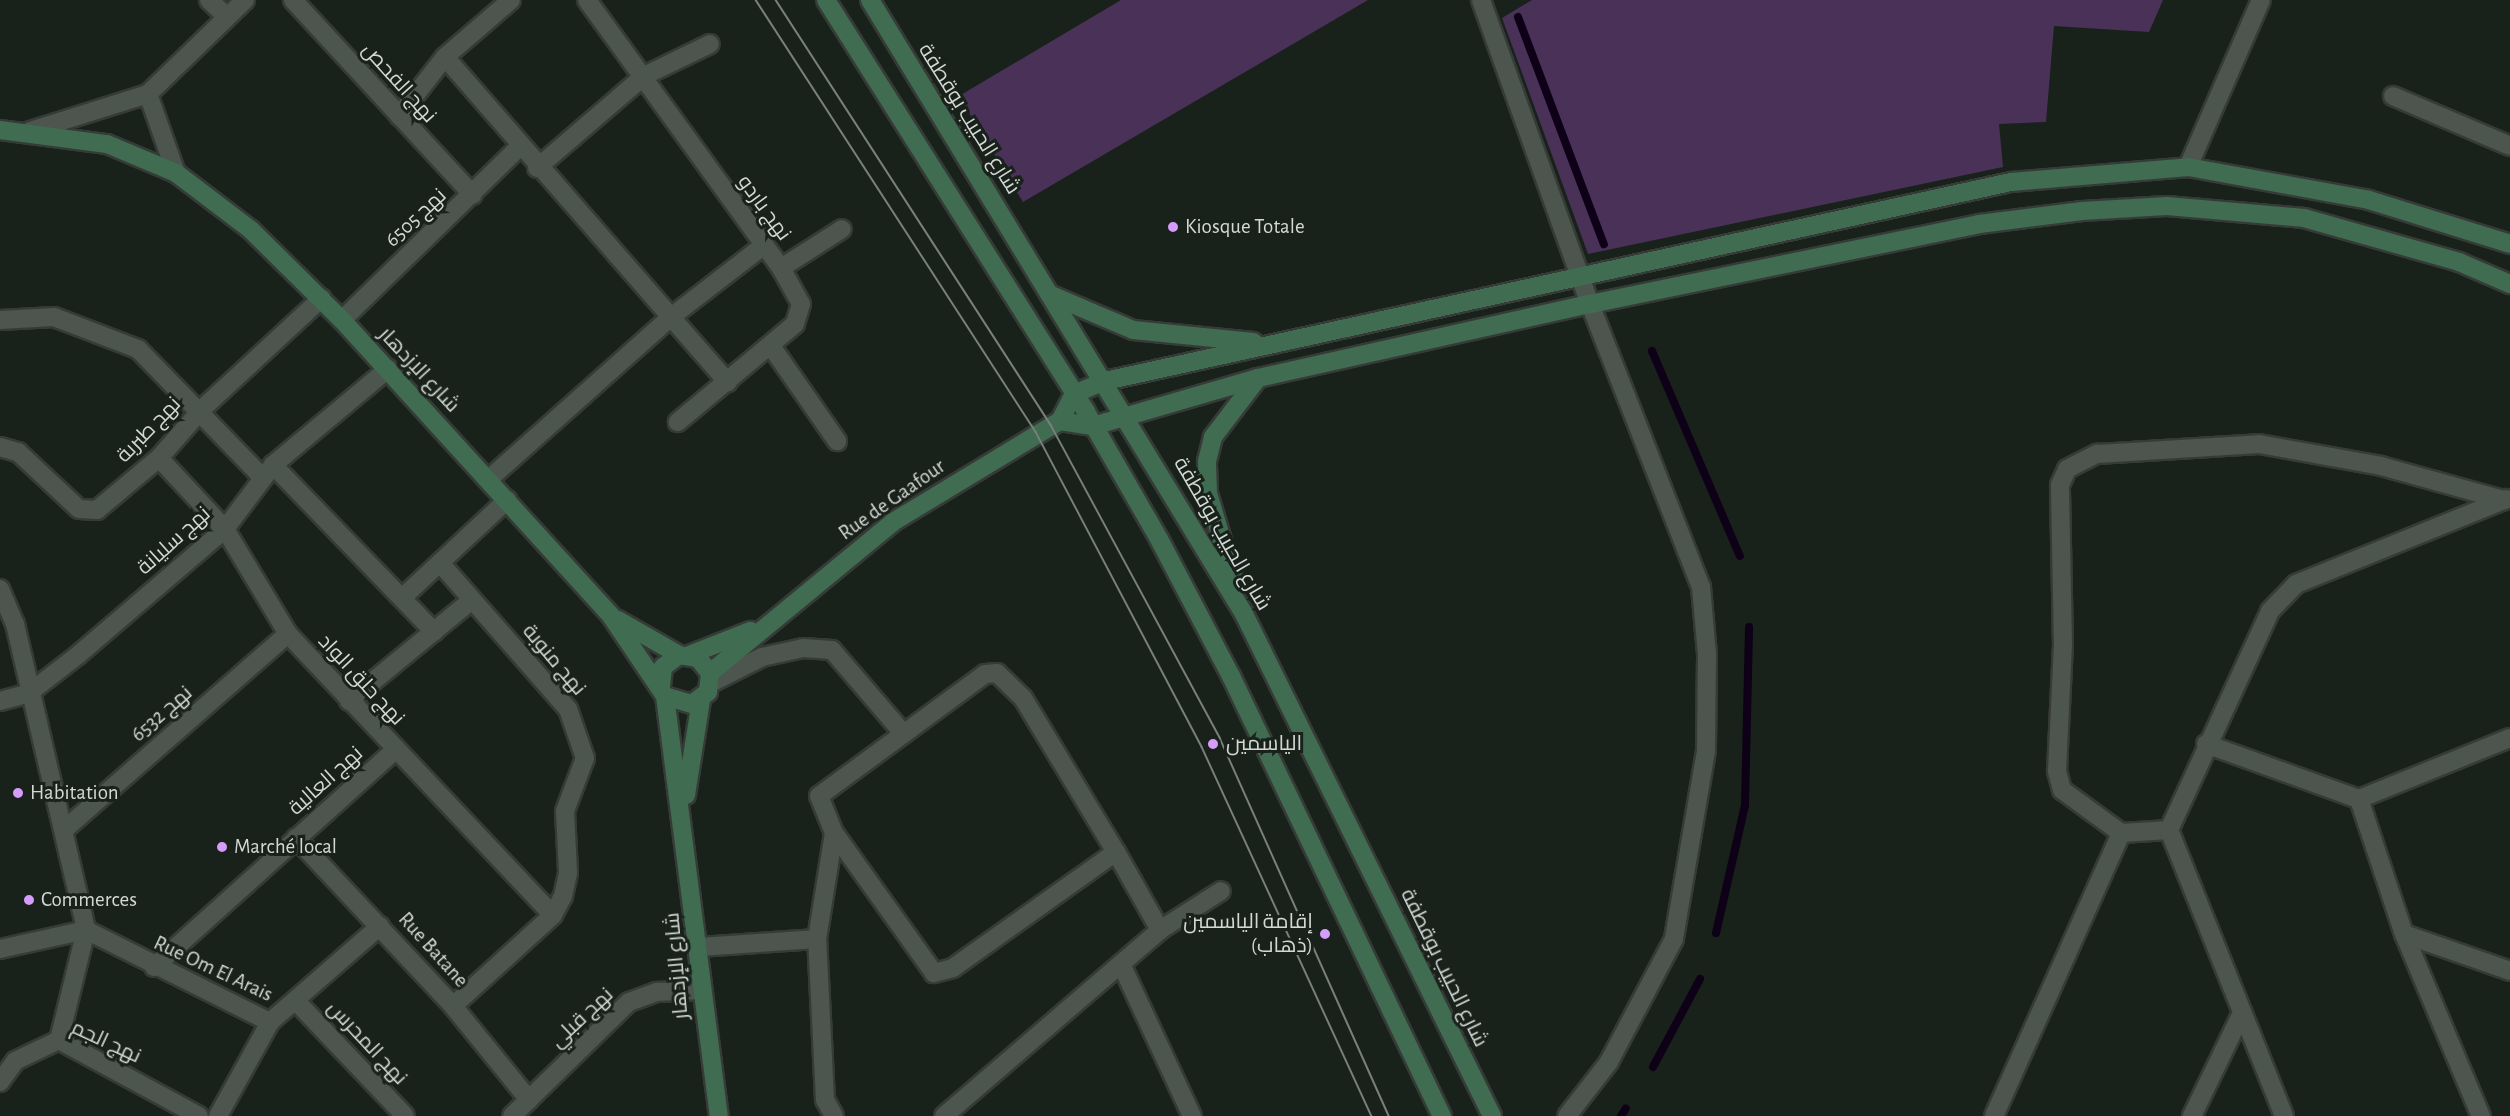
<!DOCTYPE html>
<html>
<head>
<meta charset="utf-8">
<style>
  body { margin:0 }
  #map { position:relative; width:2510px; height:1116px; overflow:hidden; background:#19211b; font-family:"Alegreya Sans",Cairo,sans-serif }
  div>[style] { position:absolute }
  .green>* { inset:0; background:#493158 }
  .stream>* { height:8px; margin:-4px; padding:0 4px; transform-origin:4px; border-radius:4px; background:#0d0017 }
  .roads { filter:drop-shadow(2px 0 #363b37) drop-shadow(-2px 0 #363b37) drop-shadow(0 2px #363b37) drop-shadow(0 -2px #363b37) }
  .street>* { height:18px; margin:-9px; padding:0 9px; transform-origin:9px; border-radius:9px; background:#4c554e }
  .secondary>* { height:18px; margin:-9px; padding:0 9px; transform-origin:9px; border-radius:9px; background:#406c51 }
  .tram>* { height:1.5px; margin:-0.75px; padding:0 0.75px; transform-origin:0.75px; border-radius:0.75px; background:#79807b }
  .dots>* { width:16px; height:16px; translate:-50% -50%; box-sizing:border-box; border:3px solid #19211b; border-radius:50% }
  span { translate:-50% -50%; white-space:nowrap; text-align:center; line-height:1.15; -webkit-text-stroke:6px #19211b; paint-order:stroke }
  .street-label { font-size:21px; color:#d3d8d4 }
  .poi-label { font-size:21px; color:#d3d8d4 }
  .left { translate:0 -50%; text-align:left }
  .right { translate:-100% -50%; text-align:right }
</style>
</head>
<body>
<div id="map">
  <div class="green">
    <i style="clip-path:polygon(1121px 0,1368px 0,1023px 202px,959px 96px)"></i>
    <i style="clip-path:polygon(1532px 0,2163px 0,2149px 32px,2054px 26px,2046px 122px,1999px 124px,2003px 167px,1588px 254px,1502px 18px)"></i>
  </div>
  <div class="stream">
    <i style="left:1518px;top:17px;width:243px;rotate:69.3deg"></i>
    <i style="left:1652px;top:351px;width:223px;rotate:66.8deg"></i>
    <i style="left:1716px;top:933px;width:131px;rotate:-77.2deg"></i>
    <i style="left:1745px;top:805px;width:178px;rotate:-88.7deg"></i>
    <i style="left:1653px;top:1067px;width:100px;rotate:-61.9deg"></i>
    <i style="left:1621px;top:1116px;width:9px;rotate:-58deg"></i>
  </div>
  <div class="roads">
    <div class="street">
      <i style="left:209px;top:0;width:23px;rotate:43deg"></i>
      <i style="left:293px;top:0;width:265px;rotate:47.3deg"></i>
      <i style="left:587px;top:0;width:331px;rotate:54.1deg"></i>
      <i style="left:781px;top:268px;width:41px;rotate:60.9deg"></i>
      <i style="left:801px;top:304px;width:21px;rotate:107deg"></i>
      <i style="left:795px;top:324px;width:153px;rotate:140.1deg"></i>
      <i style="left:1481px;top:0;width:323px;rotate:70.3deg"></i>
      <i style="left:1590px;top:304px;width:304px;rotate:68.6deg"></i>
      <i style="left:1701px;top:587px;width:67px;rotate:84.9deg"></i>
      <i style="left:1707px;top:654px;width:97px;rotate:90.6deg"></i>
      <i style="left:1706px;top:751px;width:191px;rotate:99.7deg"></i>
      <i style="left:1674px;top:939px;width:139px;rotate:117.9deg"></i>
      <i style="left:1609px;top:1062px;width:68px;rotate:127.9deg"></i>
      <i style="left:445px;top:57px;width:431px;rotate:49deg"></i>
      <i style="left:148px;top:94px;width:84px;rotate:70.5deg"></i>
      <i style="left:2393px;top:96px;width:127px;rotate:23.1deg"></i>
      <i style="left:399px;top:116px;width:75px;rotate:-52.1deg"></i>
      <i style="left:445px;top:57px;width:87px;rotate:-40.8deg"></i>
      <i style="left:30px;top:131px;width:124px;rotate:-17.4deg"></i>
      <i style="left:148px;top:94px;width:135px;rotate:-44.1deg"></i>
      <i style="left:2188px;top:167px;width:182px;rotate:-66.4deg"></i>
      <i style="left:537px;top:168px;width:141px;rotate:-40.7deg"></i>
      <i style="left:644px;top:76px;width:73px;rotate:-25.9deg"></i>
      <i style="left:781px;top:268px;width:72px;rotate:-32.6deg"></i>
      <i style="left:0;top:320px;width:54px;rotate:-3.2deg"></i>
      <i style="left:54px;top:317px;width:90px;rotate:20.9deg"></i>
      <i style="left:138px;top:349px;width:178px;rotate:45.9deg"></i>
      <i style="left:342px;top:320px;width:248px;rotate:-44.3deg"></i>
      <i style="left:771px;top:346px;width:116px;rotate:55.2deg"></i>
      <i style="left:0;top:447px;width:19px;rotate:16deg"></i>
      <i style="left:18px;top:452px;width:83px;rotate:43.1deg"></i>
      <i style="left:79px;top:509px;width:18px;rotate:3deg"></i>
      <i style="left:97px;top:510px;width:81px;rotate:-40deg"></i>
      <i style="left:159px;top:458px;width:65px;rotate:-48.7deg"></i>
      <i style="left:202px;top:409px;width:163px;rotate:-42.8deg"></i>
      <i style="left:159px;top:458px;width:97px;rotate:47.1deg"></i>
      <i style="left:225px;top:529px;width:122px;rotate:59deg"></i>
      <i style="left:288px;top:634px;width:386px;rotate:46.7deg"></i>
      <i style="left:273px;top:465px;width:232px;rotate:46deg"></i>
      <i style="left:489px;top:479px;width:244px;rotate:-41.7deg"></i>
      <i style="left:671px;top:317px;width:116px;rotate:-37.7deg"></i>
      <i style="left:441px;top:564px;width:193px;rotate:48.8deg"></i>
      <i style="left:568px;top:709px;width:52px;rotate:70.9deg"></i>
      <i style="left:585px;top:758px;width:57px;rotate:110.7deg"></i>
      <i style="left:565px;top:811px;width:62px;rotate:87.2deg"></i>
      <i style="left:568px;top:873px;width:24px;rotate:102deg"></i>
      <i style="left:563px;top:896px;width:21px;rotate:118deg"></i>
      <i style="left:553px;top:915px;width:135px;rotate:137.7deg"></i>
      <i style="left:0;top:589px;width:38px;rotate:67deg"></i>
      <i style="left:15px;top:624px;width:314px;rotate:76.9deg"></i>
      <i style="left:86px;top:930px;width:113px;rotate:103.8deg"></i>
      <i style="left:402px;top:598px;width:144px;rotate:-43deg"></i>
      <i style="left:711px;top:683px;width:57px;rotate:-27deg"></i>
      <i style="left:762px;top:657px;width:42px;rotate:-12.4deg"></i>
      <i style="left:803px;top:648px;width:29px;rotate:4deg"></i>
      <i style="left:832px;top:650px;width:109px;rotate:49.5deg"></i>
      <i style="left:0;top:701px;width:30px;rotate:-15deg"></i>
      <i style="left:29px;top:693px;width:62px;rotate:-37.8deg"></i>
      <i style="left:78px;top:655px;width:194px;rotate:-40.6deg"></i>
      <i style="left:225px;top:529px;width:80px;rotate:-53.1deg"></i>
      <i style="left:273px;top:465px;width:150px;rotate:-39.9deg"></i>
      <i style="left:349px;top:701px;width:159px;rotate:-39.4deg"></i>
      <i style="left:2206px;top:744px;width:163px;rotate:19.8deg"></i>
      <i style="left:2359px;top:799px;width:163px;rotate:-22deg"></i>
      <i style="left:2359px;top:799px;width:142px;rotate:71.6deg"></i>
      <i style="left:2404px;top:934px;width:198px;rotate:67.1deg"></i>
      <i style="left:65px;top:829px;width:296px;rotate:-41.2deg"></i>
      <i style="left:2169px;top:830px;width:48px;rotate:176.4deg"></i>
      <i style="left:2121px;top:833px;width:73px;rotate:-143.9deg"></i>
      <i style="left:2062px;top:790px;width:20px;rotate:-105deg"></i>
      <i style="left:2057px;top:771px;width:125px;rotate:-87.3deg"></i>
      <i style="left:2063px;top:646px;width:161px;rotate:-91.1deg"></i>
      <i style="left:2060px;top:485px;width:17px;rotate:-66deg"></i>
      <i style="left:2067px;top:469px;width:34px;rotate:-27deg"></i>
      <i style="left:2097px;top:454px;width:162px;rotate:-3.5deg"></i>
      <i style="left:2259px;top:444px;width:124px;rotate:10.2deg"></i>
      <i style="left:2381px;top:466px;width:128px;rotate:15.5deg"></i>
      <i style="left:296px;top:838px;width:230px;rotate:46.9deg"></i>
      <i style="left:453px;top:1006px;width:121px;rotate:51deg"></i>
      <i style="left:1116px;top:852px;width:200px;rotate:144.6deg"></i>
      <i style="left:953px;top:968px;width:20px;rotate:165deg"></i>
      <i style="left:934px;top:973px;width:172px;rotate:-125.5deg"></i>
      <i style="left:834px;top:833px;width:40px;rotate:-112deg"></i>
      <i style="left:819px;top:796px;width:206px;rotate:-36.3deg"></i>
      <i style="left:985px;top:674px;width:12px;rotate:-5deg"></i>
      <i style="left:997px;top:673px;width:36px;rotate:44deg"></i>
      <i style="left:1023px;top:698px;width:180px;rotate:58.9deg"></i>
      <i style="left:1116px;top:852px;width:90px;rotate:60.6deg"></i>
      <i style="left:2404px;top:934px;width:112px;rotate:19.2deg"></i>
      <i style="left:699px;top:947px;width:118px;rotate:-3.9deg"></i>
      <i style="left:0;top:949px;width:88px;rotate:-12.5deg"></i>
      <i style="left:86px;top:930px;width:206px;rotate:26.6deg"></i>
      <i style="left:270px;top:1022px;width:146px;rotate:-41.1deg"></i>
      <i style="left:1122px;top:966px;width:166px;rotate:65deg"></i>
      <i style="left:154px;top:967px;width:324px;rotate:-42deg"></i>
      <i style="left:296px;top:1001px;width:158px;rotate:46.5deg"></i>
      <i style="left:0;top:1082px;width:26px;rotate:-54deg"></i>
      <i style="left:15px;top:1061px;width:49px;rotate:-25.5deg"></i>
      <i style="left:59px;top:1040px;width:159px;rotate:28.5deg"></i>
      <i style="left:218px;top:1116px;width:107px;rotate:-61deg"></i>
      <i style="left:512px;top:1116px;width:163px;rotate:-44.3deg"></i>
      <i style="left:629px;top:1002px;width:30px;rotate:-20deg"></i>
      <i style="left:657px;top:992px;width:44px;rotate:-2.6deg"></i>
      <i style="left:834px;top:1116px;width:18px;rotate:-119deg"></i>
      <i style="left:825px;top:1100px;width:161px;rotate:-92.8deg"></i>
      <i style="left:817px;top:939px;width:107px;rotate:-80.9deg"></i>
      <i style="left:944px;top:1116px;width:285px;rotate:-40.7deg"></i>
      <i style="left:1160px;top:930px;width:72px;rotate:-32.6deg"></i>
      <i style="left:1994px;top:1116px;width:310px;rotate:-65.8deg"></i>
      <i style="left:2192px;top:1116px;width:112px;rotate:-64.1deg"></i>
      <i style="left:2284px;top:1116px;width:308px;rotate:-111.9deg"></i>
      <i style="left:2169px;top:830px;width:241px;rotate:-65.2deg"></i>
      <i style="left:2270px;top:611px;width:37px;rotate:-46deg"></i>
      <i style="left:2296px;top:584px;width:227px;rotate:-22deg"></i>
    </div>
    <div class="secondary">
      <i style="left:826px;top:0;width:487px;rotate:57.7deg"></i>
      <i style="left:1086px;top:412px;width:146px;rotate:60.1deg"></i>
      <i style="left:1159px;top:539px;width:155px;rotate:62.3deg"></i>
      <i style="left:1231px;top:676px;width:488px;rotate:64.4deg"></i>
      <i style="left:870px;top:0;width:719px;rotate:58.65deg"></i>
      <i style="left:1244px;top:614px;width:560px;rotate:63.71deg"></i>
      <i style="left:0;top:130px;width:108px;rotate:7.5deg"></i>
      <i style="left:107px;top:144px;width:75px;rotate:22.8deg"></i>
      <i style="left:176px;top:173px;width:94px;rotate:37.2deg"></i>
      <i style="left:251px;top:230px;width:128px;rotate:44.7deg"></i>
      <i style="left:342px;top:320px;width:400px;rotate:47.7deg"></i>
      <i style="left:611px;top:616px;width:97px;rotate:56deg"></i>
      <i style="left:665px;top:696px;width:28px;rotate:17deg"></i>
      <i style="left:692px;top:704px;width:20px;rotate:-37deg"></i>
      <i style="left:708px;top:692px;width:19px;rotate:-84deg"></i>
      <i style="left:710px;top:673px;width:19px;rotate:-129deg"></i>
      <i style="left:698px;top:658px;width:19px;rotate:-171deg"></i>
      <i style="left:679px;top:655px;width:20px;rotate:143deg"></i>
      <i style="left:663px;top:667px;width:20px;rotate:96deg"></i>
      <i style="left:1049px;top:294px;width:91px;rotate:23.2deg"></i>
      <i style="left:1133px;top:330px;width:121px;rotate:5.7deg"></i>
      <i style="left:1060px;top:421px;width:30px;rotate:-63deg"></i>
      <i style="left:1074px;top:394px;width:34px;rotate:-23deg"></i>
      <i style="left:1105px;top:381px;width:928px;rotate:-12.39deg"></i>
      <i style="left:2011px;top:182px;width:178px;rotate:-4.8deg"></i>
      <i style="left:2188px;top:167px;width:184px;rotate:10.3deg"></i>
      <i style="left:2369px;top:200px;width:148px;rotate:17.3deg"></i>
      <i style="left:1060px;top:421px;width:33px;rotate:9deg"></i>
      <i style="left:1093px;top:426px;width:172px;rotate:-16.2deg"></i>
      <i style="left:1258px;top:378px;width:340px;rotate:-12.6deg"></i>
      <i style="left:1590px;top:304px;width:397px;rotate:-11.6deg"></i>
      <i style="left:1979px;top:224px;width:104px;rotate:-7.2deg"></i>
      <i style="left:2082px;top:211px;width:85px;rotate:-3.4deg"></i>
      <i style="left:2167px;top:206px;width:138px;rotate:5deg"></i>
      <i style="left:2304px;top:218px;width:161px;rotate:15.8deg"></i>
      <i style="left:2459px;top:262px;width:56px;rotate:23.3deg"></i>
      <i style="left:1236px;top:587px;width:98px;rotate:-106.6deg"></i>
      <i style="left:1208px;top:493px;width:32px;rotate:-92deg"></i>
      <i style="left:1207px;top:461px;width:25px;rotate:-76deg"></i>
      <i style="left:1213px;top:437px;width:74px;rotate:-52.7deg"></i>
      <i style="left:618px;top:620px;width:70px;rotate:29.8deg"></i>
      <i style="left:689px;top:655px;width:66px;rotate:-21.5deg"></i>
      <i style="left:710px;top:673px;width:237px;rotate:-39.5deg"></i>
      <i style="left:893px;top:522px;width:195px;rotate:-31.2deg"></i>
      <i style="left:665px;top:696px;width:423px;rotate:82.7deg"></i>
      <i style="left:686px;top:795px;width:96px;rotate:-81deg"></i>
    </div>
  </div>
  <div class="tram">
    <i style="left:756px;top:0;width:515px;rotate:57.05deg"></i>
    <i style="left:1036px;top:432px;width:356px;rotate:62.2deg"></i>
    <i style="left:1202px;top:747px;width:406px;rotate:65.3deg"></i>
    <i style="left:776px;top:0;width:506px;rotate:57.09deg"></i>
    <i style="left:1051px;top:425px;width:356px;rotate:61.6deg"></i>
    <i style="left:1220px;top:738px;width:414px;rotate:65.9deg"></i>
  </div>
  <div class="dots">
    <i style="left:1173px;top:227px;background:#d59cfb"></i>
    <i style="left:1213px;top:744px;background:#d59cfb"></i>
    <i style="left:18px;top:793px;background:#d59cfb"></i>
    <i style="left:222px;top:847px;background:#d59cfb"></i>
    <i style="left:29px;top:900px;background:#d59cfb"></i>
    <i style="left:1325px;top:934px;background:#d59cfb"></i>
  </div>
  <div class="street-label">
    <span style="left:399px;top:83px;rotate:48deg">نهج الفحص</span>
    <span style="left:969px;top:119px;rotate:58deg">شارع الحبيب بوقطفة</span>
    <span style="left:764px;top:208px;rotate:54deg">نهج باردو</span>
    <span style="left:416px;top:218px;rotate:-43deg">نهج 6505</span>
    <span style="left:419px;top:370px;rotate:47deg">شارع الإزدهار</span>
    <span style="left:149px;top:430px;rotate:-46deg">نهج طبربة</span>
    <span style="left:892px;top:500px;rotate:-35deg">Rue de Gaafour</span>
    <span style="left:1222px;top:534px;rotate:60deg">شارع الحبيب بوقطفة</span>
    <span style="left:174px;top:541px;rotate:-42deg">نهج سليانة</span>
    <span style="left:554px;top:660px;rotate:50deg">نهج منوبة</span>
    <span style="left:361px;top:680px;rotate:47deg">نهج حلق الواد</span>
    <span style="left:162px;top:714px;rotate:-41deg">نهج 6532</span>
    <span style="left:326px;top:781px;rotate:-42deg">نهج العالية</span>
    <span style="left:433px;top:950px;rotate:48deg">Rue Batane</span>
    <span style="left:677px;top:966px;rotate:-95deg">شارع الإزدهار</span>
    <span style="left:1444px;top:968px;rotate:64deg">شارع الحبيب بوقطفة</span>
    <span style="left:213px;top:969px;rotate:25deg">Rue Om El Arais</span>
    <span style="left:582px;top:1018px;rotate:-43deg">نهج قبلي</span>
    <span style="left:106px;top:1042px;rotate:25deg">نهج الجم</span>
    <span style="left:367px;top:1043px;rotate:47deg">نهج المحرس</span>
  </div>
  <div class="poi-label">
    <span class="left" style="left:1185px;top:227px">Kiosque Totale</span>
    <span class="left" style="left:1226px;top:744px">الياسمين</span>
    <span class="left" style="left:30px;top:793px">Habitation</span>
    <span class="left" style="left:234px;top:847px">Marché local</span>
    <span class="left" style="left:41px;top:900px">Commerces</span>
    <span class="right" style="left:1313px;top:934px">إقامة الياسمين<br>(ذهاب)</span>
  </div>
</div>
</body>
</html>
